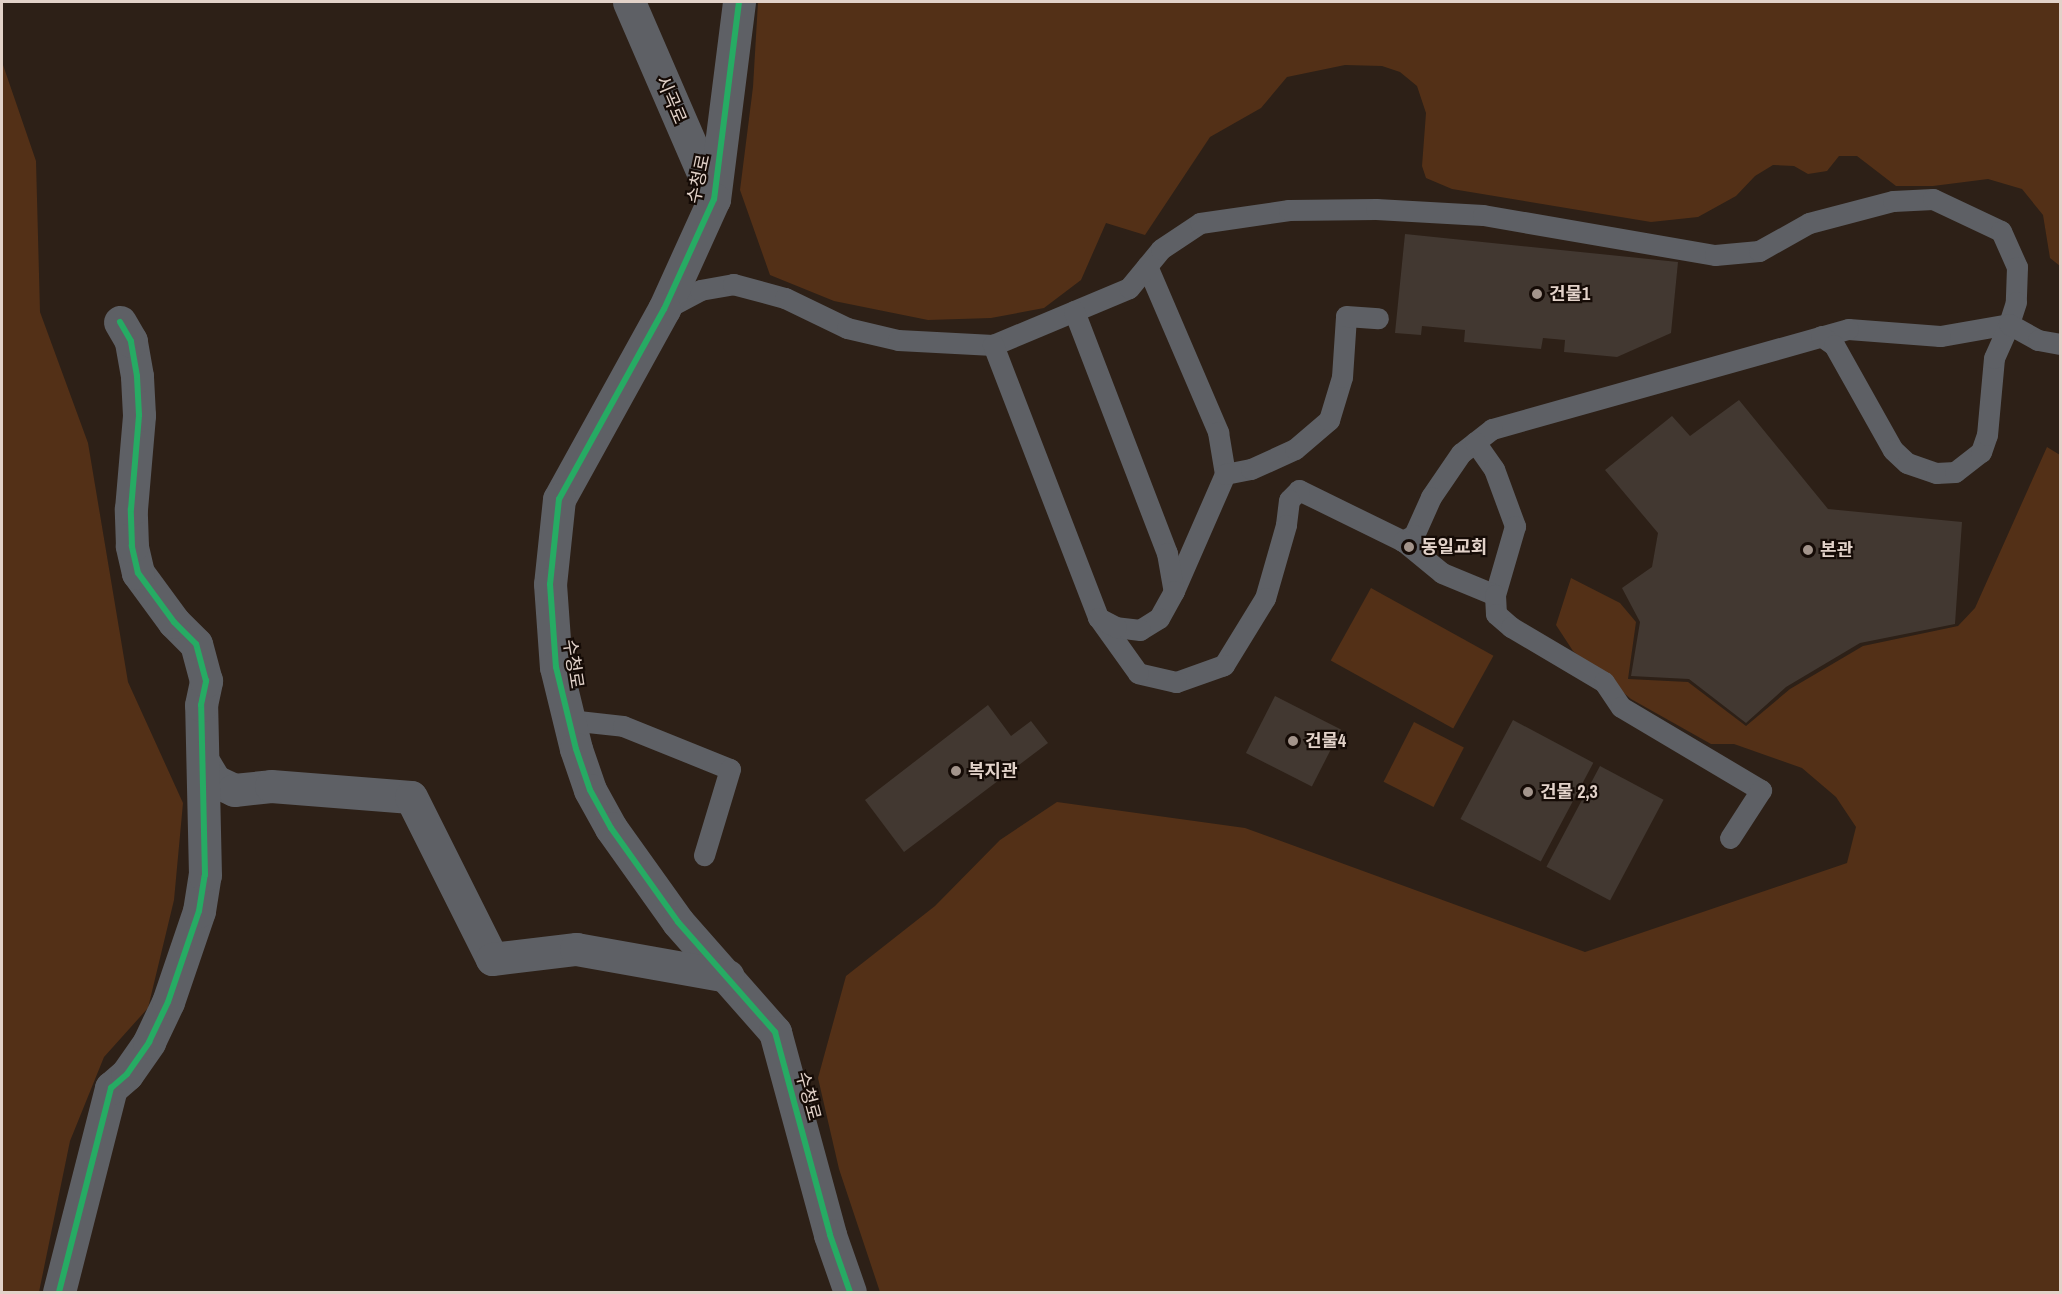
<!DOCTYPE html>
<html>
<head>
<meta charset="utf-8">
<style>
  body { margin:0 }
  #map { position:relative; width:2062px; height:1294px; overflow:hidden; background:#2d2017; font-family:"Archivo Narrow","Noto Sans KR",sans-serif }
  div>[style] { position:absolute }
  .green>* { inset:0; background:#533017; transform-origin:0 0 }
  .building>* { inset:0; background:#423831; transform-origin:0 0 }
  .service>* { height:21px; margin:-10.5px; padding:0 10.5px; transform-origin:10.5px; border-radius:10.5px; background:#5e6065 }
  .minor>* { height:33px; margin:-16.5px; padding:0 16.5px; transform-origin:16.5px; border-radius:16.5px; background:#5e6065 }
  .cycleway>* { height:6px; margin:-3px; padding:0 3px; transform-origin:3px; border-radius:3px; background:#26ab63 }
  .dots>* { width:16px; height:16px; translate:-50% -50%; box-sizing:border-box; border:3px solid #150b06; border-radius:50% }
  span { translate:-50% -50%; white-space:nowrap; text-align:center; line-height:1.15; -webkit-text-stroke:4.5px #150b06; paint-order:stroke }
  .street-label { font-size:18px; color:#e2d2c9 }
  .poi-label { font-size:18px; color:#e2d2c9; font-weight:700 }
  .left { translate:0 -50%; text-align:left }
  .frame { position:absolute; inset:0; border:3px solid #e2d2c9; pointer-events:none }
</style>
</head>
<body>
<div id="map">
  <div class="green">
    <i style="clip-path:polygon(758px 2px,2060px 2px,2060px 266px,2050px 258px,2043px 215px,2022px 189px,1988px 179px,1933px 186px,1896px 186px,1857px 156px,1839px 156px,1827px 171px,1808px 174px,1794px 166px,1773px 165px,1755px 176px,1736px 196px,1698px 217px,1651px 222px,1452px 189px,1426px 178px,1422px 166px,1426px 113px,1417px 86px,1400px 72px,1382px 66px,1345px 65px,1287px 77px,1261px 108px,1210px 137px,1145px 235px,1106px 223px,1081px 280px,1044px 308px,991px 318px,928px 320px,834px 301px,770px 275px,740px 190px,753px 87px)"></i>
    <i style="clip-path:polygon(2px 62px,36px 161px,40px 312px,88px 443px,128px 682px,183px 803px,174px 900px,148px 1008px,104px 1057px,70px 1141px,39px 1292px,2px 1292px)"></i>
    <i style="clip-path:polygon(2047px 447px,2060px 455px,2060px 1292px,880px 1292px,839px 1169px,818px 1078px,846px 976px,935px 906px,1000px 840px,1057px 802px,1245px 828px,1585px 952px,1847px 863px,1856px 827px,1836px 797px,1802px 768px,1734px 744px,1711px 744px,1631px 699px,1573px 651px,1556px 625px,1571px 578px,1620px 603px,1636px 622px,1628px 679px,1688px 682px,1746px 726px,1790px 689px,1863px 646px,1958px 626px,1975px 608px)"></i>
    <i style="left:1371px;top:588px;width:140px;height:83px;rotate:29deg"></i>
    <i style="left:1414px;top:722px;width:56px;height:67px;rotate:27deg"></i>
  </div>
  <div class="building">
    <i style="clip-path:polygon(1405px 234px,1678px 262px,1671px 333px,1617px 357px,1564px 352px,1565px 340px,1543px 338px,1541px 349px,1464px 342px,1465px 330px,1422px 326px,1421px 335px,1395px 333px)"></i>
    <i style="clip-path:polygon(1739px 400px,1828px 509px,1962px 522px,1955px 624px,1860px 643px,1786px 687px,1746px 723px,1689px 679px,1631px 676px,1640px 622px,1622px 588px,1652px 567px,1658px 533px,1605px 470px,1672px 416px,1690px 436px)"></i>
    <i style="left:1275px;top:696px;width:74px;height:64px;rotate:27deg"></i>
    <i style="clip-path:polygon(988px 705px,1011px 736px,1031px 721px,1048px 743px,904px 852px,865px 800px)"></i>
    <i style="left:1513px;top:720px;width:91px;height:112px;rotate:28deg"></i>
    <i style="left:1600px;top:766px;width:72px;height:114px;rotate:28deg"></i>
  </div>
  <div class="service">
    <i style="left:1147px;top:266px;width:181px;rotate:66.8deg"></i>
    <i style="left:1218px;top:432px;width:43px;rotate:80.5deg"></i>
    <i style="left:1225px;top:474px;width:128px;rotate:113.6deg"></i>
    <i style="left:665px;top:309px;width:40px;rotate:-28deg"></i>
    <i style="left:700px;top:290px;width:34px;rotate:-10deg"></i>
    <i style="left:733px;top:284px;width:54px;rotate:15.1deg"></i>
    <i style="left:785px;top:298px;width:69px;rotate:25.8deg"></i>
    <i style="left:847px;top:328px;width:52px;rotate:13.2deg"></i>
    <i style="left:898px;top:340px;width:95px;rotate:3deg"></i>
    <i style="left:993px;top:345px;width:147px;rotate:-22.7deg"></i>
    <i style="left:1129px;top:288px;width:50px;rotate:-50.6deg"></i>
    <i style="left:1161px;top:249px;width:47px;rotate:-33.7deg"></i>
    <i style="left:1200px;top:223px;width:90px;rotate:-8.3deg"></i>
    <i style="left:1289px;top:210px;width:87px;rotate:-0.7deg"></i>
    <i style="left:1376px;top:209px;width:107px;rotate:3.2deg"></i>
    <i style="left:1483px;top:215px;width:235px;rotate:9.8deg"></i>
    <i style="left:1715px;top:255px;width:44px;rotate:-5.2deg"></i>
    <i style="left:1759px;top:251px;width:57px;rotate:-29.2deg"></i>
    <i style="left:1809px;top:223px;width:87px;rotate:-14.7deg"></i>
    <i style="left:1893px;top:201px;width:40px;rotate:-2.9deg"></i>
    <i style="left:1933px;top:199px;width:75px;rotate:25.2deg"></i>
    <i style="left:2001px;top:231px;width:39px;rotate:66deg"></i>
    <i style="left:2017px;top:267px;width:35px;rotate:92deg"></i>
    <i style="left:2016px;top:302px;width:23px;rotate:108deg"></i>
    <i style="left:2009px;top:324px;width:70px;rotate:170.1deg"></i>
    <i style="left:1940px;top:336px;width:92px;rotate:-175.6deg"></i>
    <i style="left:1848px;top:329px;width:370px;rotate:164.3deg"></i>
    <i style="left:1492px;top:429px;width:39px;rotate:142deg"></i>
    <i style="left:1461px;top:453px;width:53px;rotate:124.3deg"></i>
    <i style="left:1431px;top:497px;width:42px;rotate:114.1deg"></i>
    <i style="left:1414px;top:535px;width:13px;rotate:151deg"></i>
    <i style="left:1403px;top:541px;width:116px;rotate:-153.9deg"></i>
    <i style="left:1299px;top:490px;width:14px;rotate:135deg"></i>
    <i style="left:1289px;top:500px;width:25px;rotate:97deg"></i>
    <i style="left:1286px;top:525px;width:76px;rotate:106deg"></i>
    <i style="left:1265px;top:598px;width:79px;rotate:121.5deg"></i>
    <i style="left:1224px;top:665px;width:51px;rotate:160.5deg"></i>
    <i style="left:1176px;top:682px;width:39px;rotate:-167deg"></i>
    <i style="left:1138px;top:673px;width:69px;rotate:-125.5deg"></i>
    <i style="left:1098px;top:617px;width:292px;rotate:-111.1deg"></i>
    <i style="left:1074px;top:311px;width:259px;rotate:69deg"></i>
    <i style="left:1167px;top:553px;width:39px;rotate:80deg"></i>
    <i style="left:1174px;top:591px;width:31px;rotate:119deg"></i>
    <i style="left:1159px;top:618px;width:22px;rotate:148deg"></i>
    <i style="left:1140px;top:630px;width:24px;rotate:-173deg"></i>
    <i style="left:1116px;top:627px;width:20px;rotate:-153deg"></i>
    <i style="left:1821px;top:336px;width:16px;rotate:35deg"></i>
    <i style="left:1834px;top:345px;width:120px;rotate:60.7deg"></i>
    <i style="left:1893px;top:450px;width:19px;rotate:43deg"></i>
    <i style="left:1907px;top:463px;width:31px;rotate:19deg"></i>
    <i style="left:1936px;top:473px;width:19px;rotate:-3deg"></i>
    <i style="left:1955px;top:472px;width:33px;rotate:-38deg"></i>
    <i style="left:1981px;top:452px;width:18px;rotate:-71deg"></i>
    <i style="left:1987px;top:435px;width:77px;rotate:-84.8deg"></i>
    <i style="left:1994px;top:358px;width:37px;rotate:-66deg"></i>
    <i style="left:2009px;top:324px;width:33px;rotate:29deg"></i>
    <i style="left:2038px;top:340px;width:22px;rotate:10deg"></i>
    <i style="left:1475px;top:442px;width:33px;rotate:55deg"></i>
    <i style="left:1494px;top:469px;width:61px;rotate:69.8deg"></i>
    <i style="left:1515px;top:526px;width:72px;rotate:106.2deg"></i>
    <i style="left:1225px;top:474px;width:26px;rotate:-11deg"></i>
    <i style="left:1251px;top:469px;width:48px;rotate:-24.4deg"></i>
    <i style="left:1295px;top:449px;width:45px;rotate:-40.5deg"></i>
    <i style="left:1329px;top:420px;width:45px;rotate:-73.2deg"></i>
    <i style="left:1342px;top:377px;width:61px;rotate:-86.2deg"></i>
    <i style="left:1346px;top:316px;width:32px;rotate:4deg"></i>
    <i style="left:1403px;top:541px;width:50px;rotate:39.4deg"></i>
    <i style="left:1442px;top:573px;width:57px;rotate:22.5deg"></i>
    <i style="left:1495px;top:595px;width:19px;rotate:87deg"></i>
    <i style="left:1496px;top:614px;width:20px;rotate:41deg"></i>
    <i style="left:1511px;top:627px;width:108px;rotate:30.6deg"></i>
    <i style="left:1604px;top:682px;width:30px;rotate:56deg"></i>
    <i style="left:1621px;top:707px;width:163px;rotate:30.7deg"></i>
    <i style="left:1761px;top:790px;width:57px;rotate:122.9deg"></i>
    <i style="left:569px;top:720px;width:54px;rotate:6.3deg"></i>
    <i style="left:623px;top:726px;width:115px;rotate:21.9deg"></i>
    <i style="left:730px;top:769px;width:90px;rotate:106.8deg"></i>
  </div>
  <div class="minor">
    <i style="left:629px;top:2px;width:214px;rotate:66.6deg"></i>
    <i style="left:739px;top:2px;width:199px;rotate:97.2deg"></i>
    <i style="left:714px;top:199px;width:121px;rotate:114.4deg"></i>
    <i style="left:664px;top:309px;width:217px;rotate:118.9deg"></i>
    <i style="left:559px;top:499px;width:85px;rotate:96deg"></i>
    <i style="left:550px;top:584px;width:83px;rotate:85.9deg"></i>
    <i style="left:556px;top:667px;width:84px;rotate:76.3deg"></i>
    <i style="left:576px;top:749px;width:43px;rotate:71.1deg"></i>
    <i style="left:590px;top:790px;width:43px;rotate:61.1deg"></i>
    <i style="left:611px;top:828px;width:115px;rotate:54.5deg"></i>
    <i style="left:678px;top:922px;width:147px;rotate:48.6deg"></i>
    <i style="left:775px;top:1032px;width:210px;rotate:74.8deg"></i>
    <i style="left:830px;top:1235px;width:60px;rotate:70.7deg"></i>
    <i style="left:204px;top:763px;width:21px;rotate:59deg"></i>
    <i style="left:215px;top:781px;width:21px;rotate:25deg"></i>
    <i style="left:234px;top:790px;width:37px;rotate:-6deg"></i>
    <i style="left:271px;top:786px;width:140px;rotate:4.5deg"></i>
    <i style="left:411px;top:797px;width:181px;rotate:63.4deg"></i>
    <i style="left:492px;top:959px;width:85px;rotate:-6.8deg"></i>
    <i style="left:576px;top:949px;width:154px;rotate:10.1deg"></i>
    <i style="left:59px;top:1292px;width:211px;rotate:-75.7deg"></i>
    <i style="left:111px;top:1088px;width:21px;rotate:-41deg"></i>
    <i style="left:127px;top:1074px;width:39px;rotate:-55deg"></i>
    <i style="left:149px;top:1042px;width:44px;rotate:-64.6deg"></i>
    <i style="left:168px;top:1002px;width:96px;rotate:-71.2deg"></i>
    <i style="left:199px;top:911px;width:36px;rotate:-81deg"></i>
    <i style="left:205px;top:875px;width:170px;rotate:-91.3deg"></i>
    <i style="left:201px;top:705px;width:25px;rotate:-78deg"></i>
    <i style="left:206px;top:681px;width:38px;rotate:-105deg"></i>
    <i style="left:196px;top:644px;width:31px;rotate:-135deg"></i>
    <i style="left:174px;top:622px;width:61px;rotate:-126.3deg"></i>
    <i style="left:138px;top:573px;width:28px;rotate:-103deg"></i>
    <i style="left:132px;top:546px;width:37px;rotate:-92deg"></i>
    <i style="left:131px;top:509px;width:94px;rotate:-85.1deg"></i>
    <i style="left:139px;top:415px;width:39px;rotate:-93deg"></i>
    <i style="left:137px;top:376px;width:36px;rotate:-100deg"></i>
    <i style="left:131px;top:341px;width:22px;rotate:-120deg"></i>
  </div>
  <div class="cycleway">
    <i style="left:739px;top:2px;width:199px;rotate:97.2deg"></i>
    <i style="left:714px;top:199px;width:121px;rotate:114.4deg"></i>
    <i style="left:664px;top:309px;width:217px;rotate:118.9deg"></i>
    <i style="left:559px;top:499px;width:85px;rotate:96deg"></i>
    <i style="left:550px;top:584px;width:83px;rotate:85.9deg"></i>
    <i style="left:556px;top:667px;width:84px;rotate:76.3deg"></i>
    <i style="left:576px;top:749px;width:43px;rotate:71.1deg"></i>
    <i style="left:590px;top:790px;width:43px;rotate:61.1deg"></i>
    <i style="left:611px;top:828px;width:115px;rotate:54.5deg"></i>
    <i style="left:678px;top:922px;width:147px;rotate:48.6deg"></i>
    <i style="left:775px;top:1032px;width:210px;rotate:74.8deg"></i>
    <i style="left:830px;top:1235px;width:60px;rotate:70.7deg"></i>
    <i style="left:59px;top:1292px;width:211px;rotate:-75.7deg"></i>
    <i style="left:111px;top:1088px;width:21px;rotate:-41deg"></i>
    <i style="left:127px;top:1074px;width:39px;rotate:-55deg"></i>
    <i style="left:149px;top:1042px;width:44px;rotate:-64.6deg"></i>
    <i style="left:168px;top:1002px;width:96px;rotate:-71.2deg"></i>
    <i style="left:199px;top:911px;width:36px;rotate:-81deg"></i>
    <i style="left:205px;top:875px;width:170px;rotate:-91.3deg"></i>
    <i style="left:201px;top:705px;width:25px;rotate:-78deg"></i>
    <i style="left:206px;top:681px;width:38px;rotate:-105deg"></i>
    <i style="left:196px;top:644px;width:31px;rotate:-135deg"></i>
    <i style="left:174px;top:622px;width:61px;rotate:-126.3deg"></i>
    <i style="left:138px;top:573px;width:28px;rotate:-103deg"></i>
    <i style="left:132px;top:546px;width:37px;rotate:-92deg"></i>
    <i style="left:131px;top:509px;width:94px;rotate:-85.1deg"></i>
    <i style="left:139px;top:415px;width:39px;rotate:-93deg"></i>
    <i style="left:137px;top:376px;width:36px;rotate:-100deg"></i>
    <i style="left:131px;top:341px;width:22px;rotate:-120deg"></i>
  </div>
  <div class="dots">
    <i style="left:1537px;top:294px;background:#a3948b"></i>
    <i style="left:1409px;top:547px;background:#a3948b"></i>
    <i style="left:1808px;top:550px;background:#a3948b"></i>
    <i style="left:1293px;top:741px;background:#a3948b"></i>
    <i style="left:956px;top:771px;background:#a3948b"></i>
    <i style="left:1528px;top:792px;background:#a3948b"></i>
  </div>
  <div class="street-label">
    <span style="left:671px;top:100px;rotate:67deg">시곡로</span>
    <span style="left:699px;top:179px;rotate:-78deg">수청로</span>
    <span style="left:573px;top:664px;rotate:81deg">수청로</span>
    <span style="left:808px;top:1096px;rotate:75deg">수청로</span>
  </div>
  <div class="poi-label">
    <span class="left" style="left:1549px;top:294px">건물1</span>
    <span class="left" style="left:1421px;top:547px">동일교회</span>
    <span class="left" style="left:1820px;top:550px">본관</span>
    <span class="left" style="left:1305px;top:741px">건물4</span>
    <span class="left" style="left:968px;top:771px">복지관</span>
    <span class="left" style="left:1540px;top:792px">건물 2,3</span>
  </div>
  <div class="frame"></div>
</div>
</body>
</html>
